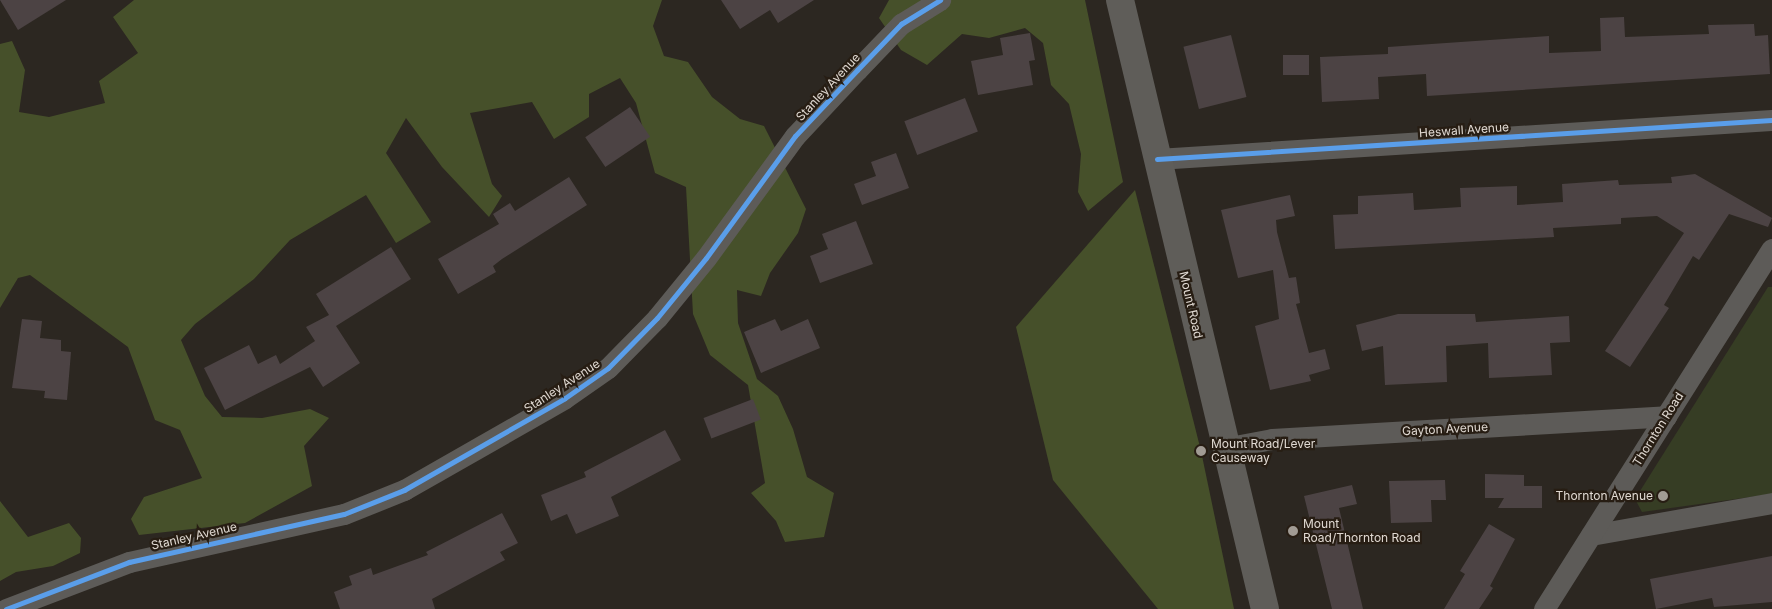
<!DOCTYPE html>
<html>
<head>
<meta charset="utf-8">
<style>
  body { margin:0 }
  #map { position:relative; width:1772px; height:609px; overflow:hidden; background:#2c2721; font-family:Inter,sans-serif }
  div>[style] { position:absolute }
  .green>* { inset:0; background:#363d24 }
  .forest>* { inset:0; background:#46502a }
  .building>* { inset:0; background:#4c4344; transform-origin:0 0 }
  .minor>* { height:21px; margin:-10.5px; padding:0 10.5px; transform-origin:10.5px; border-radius:10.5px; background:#5d5b58 }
  .secondary>* { height:28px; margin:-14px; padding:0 14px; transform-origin:14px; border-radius:14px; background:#5f5d59 }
  .cycleway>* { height:5px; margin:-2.5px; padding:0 2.5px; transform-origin:2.5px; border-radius:2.5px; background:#5a9eea }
  .dots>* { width:14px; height:14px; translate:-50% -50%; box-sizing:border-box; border:2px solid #271d13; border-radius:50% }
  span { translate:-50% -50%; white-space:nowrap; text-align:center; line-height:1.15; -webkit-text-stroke:4.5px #271d13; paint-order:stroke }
  .street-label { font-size:12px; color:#e0d9d2 }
  .poi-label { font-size:12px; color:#e0d9d2 }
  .left { translate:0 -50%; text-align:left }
  .right { translate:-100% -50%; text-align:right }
</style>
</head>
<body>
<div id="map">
  <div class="green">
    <i style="clip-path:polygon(1768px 287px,1772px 287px,1772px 494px,1642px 512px,1635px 499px)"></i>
  </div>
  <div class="forest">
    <i style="clip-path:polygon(134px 0,662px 0,653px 26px,664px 56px,688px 62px,712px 97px,740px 119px,764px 126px,806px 209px,798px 233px,770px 273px,761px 296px,737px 290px,738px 323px,757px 379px,778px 396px,793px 429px,807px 477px,834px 493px,824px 537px,785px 542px,776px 521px,751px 493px,765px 483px,748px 385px,710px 355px,693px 314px,686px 187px,655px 173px,636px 103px,620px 78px,589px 94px,589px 117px,554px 139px,532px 102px,470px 113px,492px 184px,502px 196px,489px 217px,442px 167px,406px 118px,386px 153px,431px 222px,396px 243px,366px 195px,290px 240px,254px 279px,195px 324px,181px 340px,205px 396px,222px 417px,262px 418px,310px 409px,329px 418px,304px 446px,312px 486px,245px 523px,139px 535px,131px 519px,144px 497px,202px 478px,180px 430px,155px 420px,128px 347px,30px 275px,18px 278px,0 308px,0 44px,12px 41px,25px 70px,19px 112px,49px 117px,105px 103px,99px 81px,138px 53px,113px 17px)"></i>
    <i style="clip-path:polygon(889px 0,1085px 0,1123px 182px,1088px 211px,1078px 192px,1081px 154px,1069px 104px,1051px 85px,1043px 43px,1025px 28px,989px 38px,962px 34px,927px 65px,901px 50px,879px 18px)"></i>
    <i style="clip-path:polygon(1135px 190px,1201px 451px,1234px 609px,1158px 609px,1053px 480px,1016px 327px)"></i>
    <i style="clip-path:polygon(0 501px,28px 537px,69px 523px,81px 538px,80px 553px,53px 566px,16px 572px,0 581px)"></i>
  </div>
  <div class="building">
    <i style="clip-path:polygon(0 0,66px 0,18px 30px)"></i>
    <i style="clip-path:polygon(721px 0,814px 0,778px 23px,770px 10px,740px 29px)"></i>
    <i style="clip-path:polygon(1624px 17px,1625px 37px,1709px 34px,1708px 25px,1754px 24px,1755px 36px,1768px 35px,1770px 74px,1427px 96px,1426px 74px,1378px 77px,1379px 99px,1322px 102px,1320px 57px,1388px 54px,1388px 47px,1549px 36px,1549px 53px,1601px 51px,1600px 18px)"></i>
    <i style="clip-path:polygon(1030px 33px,1035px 60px,1029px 61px,1033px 85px,978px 95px,971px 61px,1003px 55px,1000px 38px)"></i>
    <i style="left:1231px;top:35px;width:64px;height:49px;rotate:76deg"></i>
    <i style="left:1309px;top:55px;width:20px;height:26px;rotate:90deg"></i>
    <i style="left:965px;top:98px;width:36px;height:65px;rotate:69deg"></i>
    <i style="left:630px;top:107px;width:36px;height:54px;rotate:56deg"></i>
    <i style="clip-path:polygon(896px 153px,909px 188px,862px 205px,854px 184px,876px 176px,871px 162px)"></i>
    <i style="clip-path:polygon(1695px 174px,1772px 218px,1768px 227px,1729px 214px,1699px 260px,1693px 256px,1664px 305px,1669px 308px,1630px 367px,1605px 351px,1684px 233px,1657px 216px,1621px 218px,1621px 224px,1553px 228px,1554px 237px,1335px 249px,1333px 215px,1358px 214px,1358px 196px,1413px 193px,1414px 210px,1461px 207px,1460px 188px,1517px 186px,1517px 205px,1563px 202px,1562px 184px,1618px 180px,1619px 185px,1672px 183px,1671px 177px)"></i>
    <i style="clip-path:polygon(569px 177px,587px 205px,502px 259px,493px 266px,496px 272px,458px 294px,438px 259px,499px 224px,493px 214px,510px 203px,515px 211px)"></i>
    <i style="clip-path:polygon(1290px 195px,1295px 216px,1276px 220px,1277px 232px,1289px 278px,1296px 277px,1300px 303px,1296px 304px,1309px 353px,1325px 349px,1330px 369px,1309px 375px,1311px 381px,1270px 390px,1255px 326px,1279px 319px,1273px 270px,1238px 278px,1221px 210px)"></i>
    <i style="clip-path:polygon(856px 221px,873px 264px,820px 283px,810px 256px,828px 249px,822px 234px)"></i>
    <i style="clip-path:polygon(391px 247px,411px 279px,336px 326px,360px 363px,323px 387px,310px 367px,225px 410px,204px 368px,249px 345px,258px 364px,276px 355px,280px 364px,315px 341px,306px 327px,329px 315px,316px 294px)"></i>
    <i style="clip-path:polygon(1398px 314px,1475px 314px,1476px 322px,1569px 316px,1570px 342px,1550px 343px,1552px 375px,1489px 378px,1488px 343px,1446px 346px,1447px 382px,1385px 385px,1383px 346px,1362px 351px,1356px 325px)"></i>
    <i style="clip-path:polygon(22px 319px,42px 321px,40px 338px,61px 340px,61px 351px,71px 352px,67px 400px,44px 398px,45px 391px,12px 388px)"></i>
    <i style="clip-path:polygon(775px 319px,781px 331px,808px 319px,820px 348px,761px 373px,744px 332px)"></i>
    <i style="left:753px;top:399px;width:22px;height:53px;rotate:69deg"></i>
    <i style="clip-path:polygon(665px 430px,681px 460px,611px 497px,619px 516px,576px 534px,567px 514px,551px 521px,541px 495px,586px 477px,584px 472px)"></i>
    <i style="clip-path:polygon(1485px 474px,1524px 475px,1524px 486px,1542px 486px,1542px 508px,1498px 508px,1504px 498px,1485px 498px)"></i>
    <i style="clip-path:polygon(1445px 480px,1446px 500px,1431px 500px,1432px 522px,1391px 523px,1389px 481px)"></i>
    <i style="clip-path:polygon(1352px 485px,1357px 504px,1339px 508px,1363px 609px,1332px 609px,1304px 496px)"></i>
    <i style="clip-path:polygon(502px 513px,518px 543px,500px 552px,505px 560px,432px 599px,435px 609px,340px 609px,334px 592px,352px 585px,349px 576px,371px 568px,373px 575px,428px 555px,426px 552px)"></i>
    <i style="clip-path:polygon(1489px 524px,1515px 539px,1490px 586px,1493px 588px,1479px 609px,1444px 609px,1465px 574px,1460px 571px)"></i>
    <i style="clip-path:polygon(1772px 556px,1772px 602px,1714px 607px,1712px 598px,1656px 609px,1650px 579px)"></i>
  </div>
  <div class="minor">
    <i style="left:1157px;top:159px;width:616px;rotate:-3.63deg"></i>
    <i style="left:1224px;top:448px;width:49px;rotate:-10.6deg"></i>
    <i style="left:1272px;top:439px;width:395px;rotate:-3.3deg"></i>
    <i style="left:1591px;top:535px;width:184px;rotate:-10deg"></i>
    <i style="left:6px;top:609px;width:132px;rotate:-20.9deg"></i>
    <i style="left:129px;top:562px;width:220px;rotate:-12.6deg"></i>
    <i style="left:344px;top:514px;width:65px;rotate:-21.8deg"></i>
    <i style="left:404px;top:490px;width:185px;rotate:-29.7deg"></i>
    <i style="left:565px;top:398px;width:52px;rotate:-34.9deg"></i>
    <i style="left:608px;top:368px;width:70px;rotate:-45.6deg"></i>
    <i style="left:657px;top:318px;width:77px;rotate:-50.8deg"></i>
    <i style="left:706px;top:258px;width:151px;rotate:-53.9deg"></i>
    <i style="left:795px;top:136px;width:91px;rotate:-46.8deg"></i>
    <i style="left:857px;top:70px;width:64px;rotate:-46.3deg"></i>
    <i style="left:901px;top:24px;width:46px;rotate:-31.6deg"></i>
    <i style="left:1544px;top:609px;width:426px;rotate:-57.7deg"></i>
  </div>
  <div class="secondary">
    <i style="left:1120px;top:0;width:626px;rotate:76.61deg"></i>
  </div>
  <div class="cycleway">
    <i style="left:1157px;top:159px;width:616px;rotate:-3.63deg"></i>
    <i style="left:6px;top:609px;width:132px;rotate:-20.9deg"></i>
    <i style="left:129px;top:562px;width:220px;rotate:-12.6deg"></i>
    <i style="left:344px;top:514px;width:65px;rotate:-21.8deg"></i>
    <i style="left:404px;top:490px;width:185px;rotate:-29.7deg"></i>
    <i style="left:565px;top:398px;width:52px;rotate:-34.9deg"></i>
    <i style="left:608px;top:368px;width:70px;rotate:-45.6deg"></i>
    <i style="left:657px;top:318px;width:77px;rotate:-50.8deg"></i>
    <i style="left:706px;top:258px;width:151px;rotate:-53.9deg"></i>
    <i style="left:795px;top:136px;width:91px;rotate:-46.8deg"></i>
    <i style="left:857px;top:70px;width:64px;rotate:-46.3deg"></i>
    <i style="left:901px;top:24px;width:46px;rotate:-31.6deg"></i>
  </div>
  <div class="dots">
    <i style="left:1201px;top:451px;background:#a19b94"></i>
    <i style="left:1663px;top:496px;background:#a19b94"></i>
    <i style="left:1293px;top:531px;background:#a19b94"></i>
  </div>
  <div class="street-label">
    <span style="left:828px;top:87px;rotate:-47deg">Stanley Avenue</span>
    <span style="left:1464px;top:130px;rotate:-4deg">Heswall Avenue</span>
    <span style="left:1191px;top:305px;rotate:77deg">Mount Road</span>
    <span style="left:562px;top:386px;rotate:-33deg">Stanley Avenue</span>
    <span style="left:1445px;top:429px;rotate:-3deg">Gayton Avenue</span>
    <span style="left:1658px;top:429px;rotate:-58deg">Thornton Road</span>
    <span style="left:194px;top:536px;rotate:-13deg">Stanley Avenue</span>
  </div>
  <div class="poi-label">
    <span class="left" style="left:1211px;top:451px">Mount Road/Lever<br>Causeway</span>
    <span class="right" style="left:1653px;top:496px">Thornton Avenue</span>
    <span class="left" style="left:1303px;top:531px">Mount<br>Road/Thornton Road</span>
  </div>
</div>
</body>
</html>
